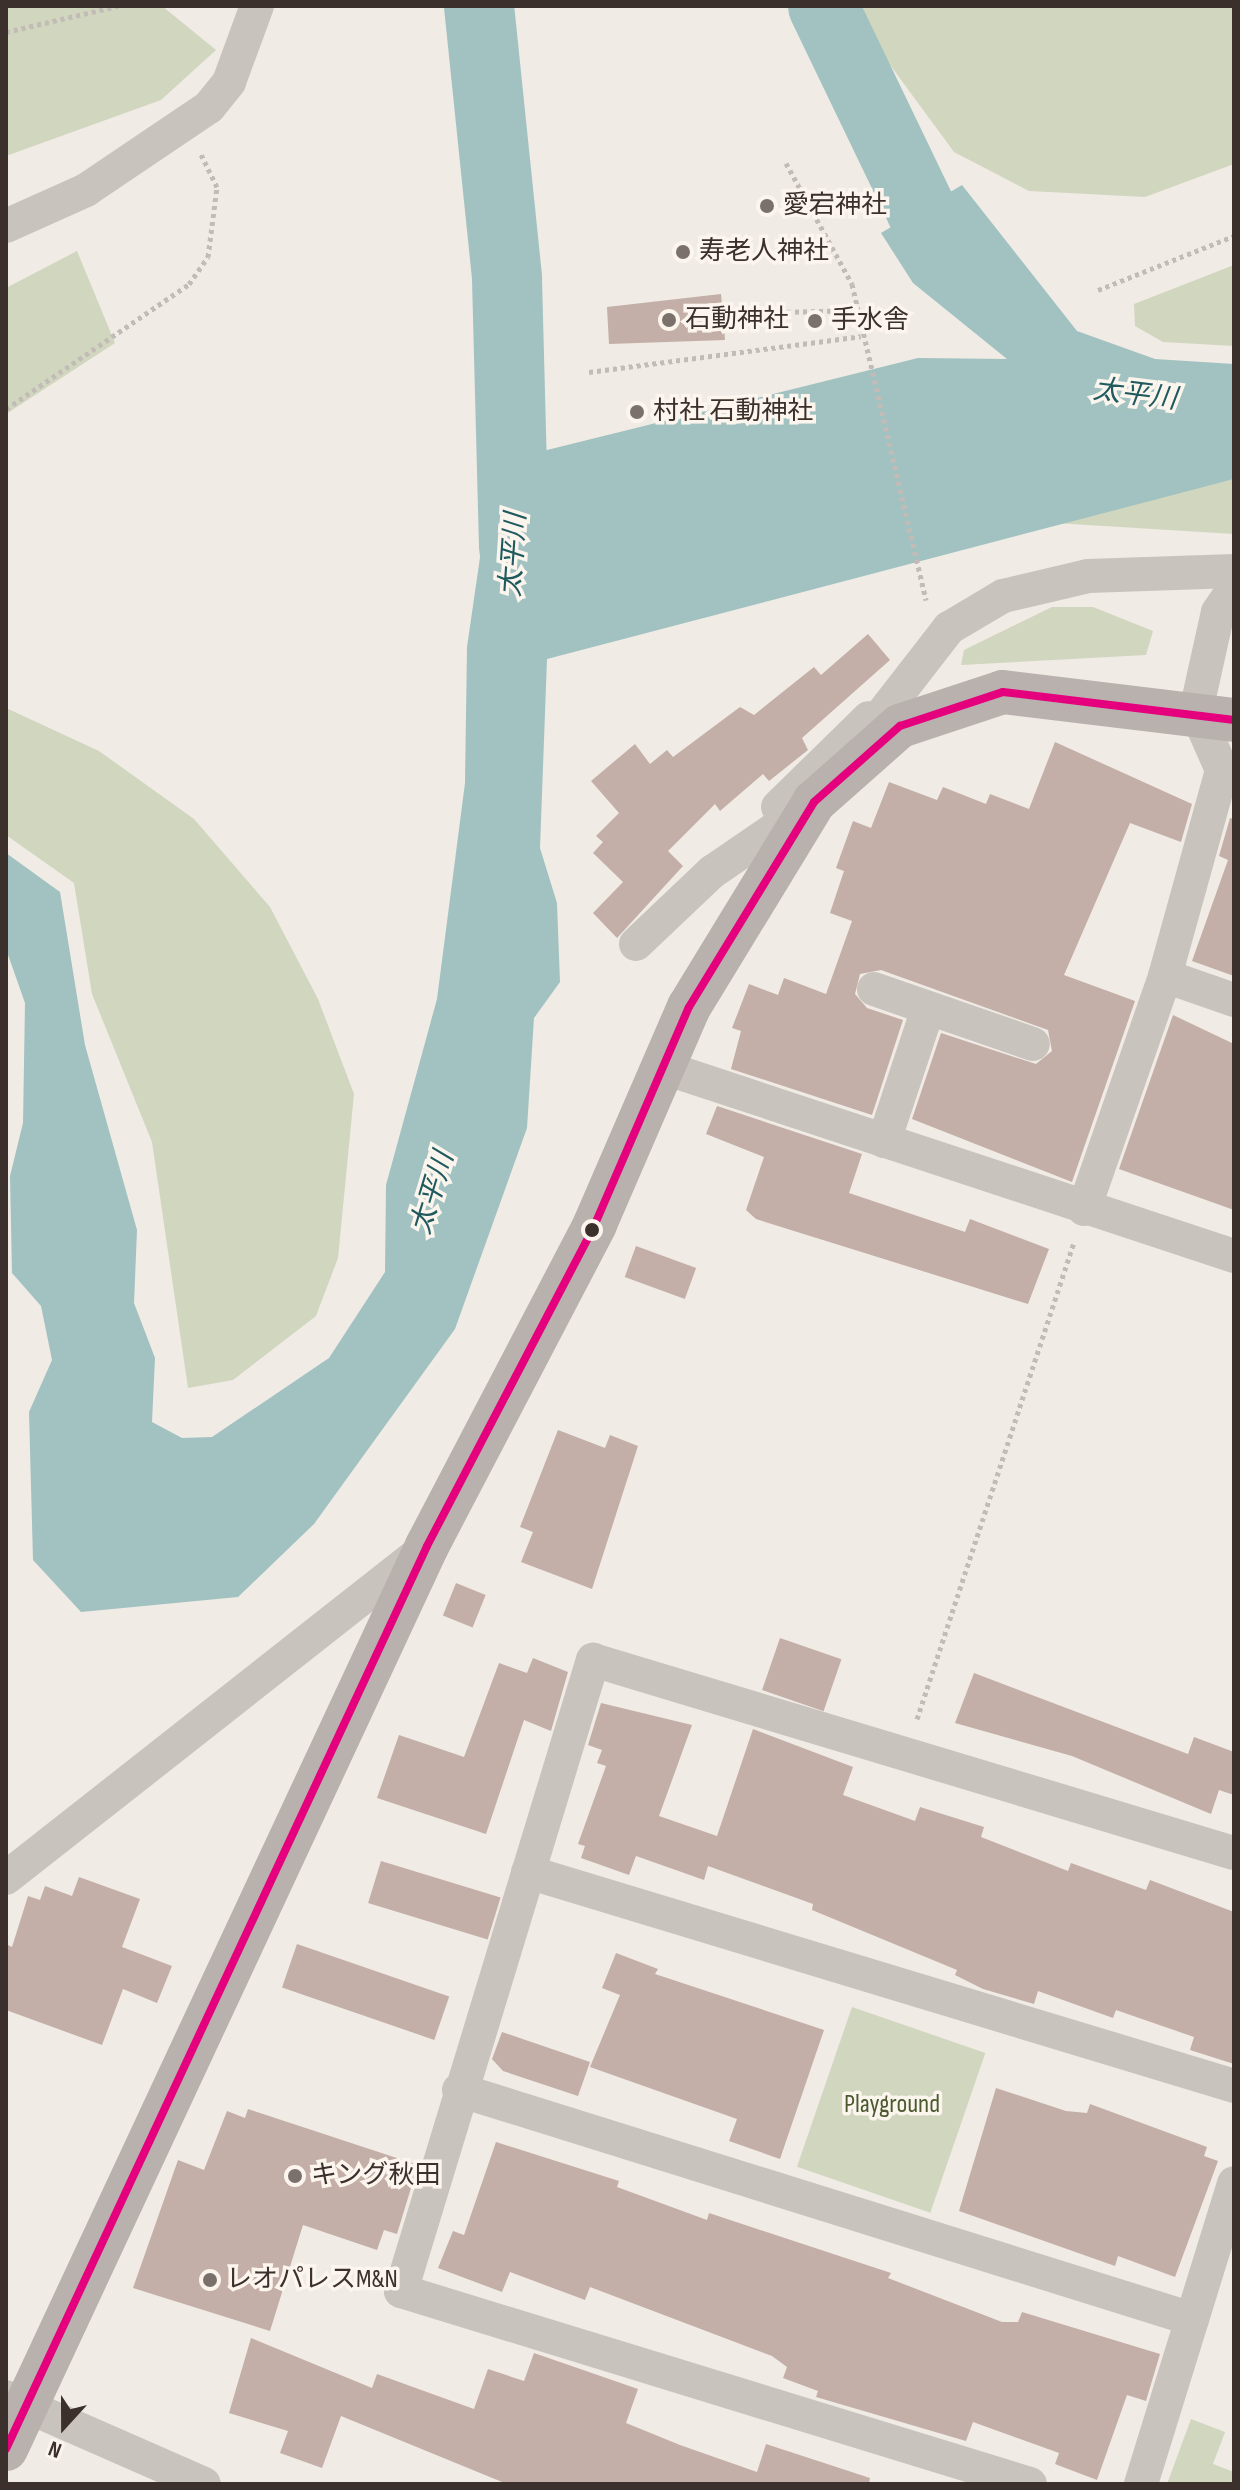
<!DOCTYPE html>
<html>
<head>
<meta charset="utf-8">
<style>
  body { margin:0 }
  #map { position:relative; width:1240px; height:2490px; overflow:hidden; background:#f0ebe5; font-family:"Sofia Sans Condensed","Noto Sans JP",sans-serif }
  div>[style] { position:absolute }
  .green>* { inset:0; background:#d1d6bf; transform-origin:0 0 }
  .water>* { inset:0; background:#a1c2c1 }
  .river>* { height:70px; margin:-35px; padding:0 35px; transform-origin:35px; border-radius:35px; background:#a1c2c1 }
  .building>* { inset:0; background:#c3afa7; transform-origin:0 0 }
  .path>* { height:5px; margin-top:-2.5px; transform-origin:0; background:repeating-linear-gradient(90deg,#c2bbb6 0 4px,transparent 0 8px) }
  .street>* { height:34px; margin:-17px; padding:0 17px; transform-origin:17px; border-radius:17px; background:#c9c3be }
  .primary>* { height:44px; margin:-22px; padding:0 22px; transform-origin:22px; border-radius:22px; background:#b8b1ad }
  .bus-1>* { height:8px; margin:-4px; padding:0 4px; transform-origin:4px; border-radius:4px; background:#e5007d }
  .dots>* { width:22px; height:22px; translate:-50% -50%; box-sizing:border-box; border:4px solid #fbf5ee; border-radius:50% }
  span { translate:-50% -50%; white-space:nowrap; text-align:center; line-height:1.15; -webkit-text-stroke:7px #fbf5ee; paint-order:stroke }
  .poi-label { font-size:26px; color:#3b302b }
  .left { translate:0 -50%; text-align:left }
  .park-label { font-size:26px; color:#4a5a2e }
  .water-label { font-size:28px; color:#1f5a5e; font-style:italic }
  .frame { position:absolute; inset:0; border:8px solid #3b302b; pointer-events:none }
  .north { position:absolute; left:24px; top:2386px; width:80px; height:80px; -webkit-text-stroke:6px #fbf5ee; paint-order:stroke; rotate:201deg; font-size:22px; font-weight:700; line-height:32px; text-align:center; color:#3b302b }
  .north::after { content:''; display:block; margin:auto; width:28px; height:36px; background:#3b302b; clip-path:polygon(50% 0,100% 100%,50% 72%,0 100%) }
</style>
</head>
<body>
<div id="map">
  <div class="green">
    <i style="clip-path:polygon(6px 6px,162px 6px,216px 50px,161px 100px,6px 156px)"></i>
    <i style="clip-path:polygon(860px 6px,1234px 6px,1234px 164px,1145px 197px,1029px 191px,954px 152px,874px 43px)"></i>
    <i style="clip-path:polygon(77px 251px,115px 343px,6px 414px,6px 288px)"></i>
    <i style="clip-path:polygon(1234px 265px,1234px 346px,1163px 342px,1135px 326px,1134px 304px)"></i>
    <i style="clip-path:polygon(1234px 479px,1234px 534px,1055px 523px)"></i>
    <i style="clip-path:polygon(1052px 607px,1093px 607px,1153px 631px,1146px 655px,961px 665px,964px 650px)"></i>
    <i style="clip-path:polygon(6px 708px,99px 751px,194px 819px,270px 907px,318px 999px,354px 1094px,338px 1258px,316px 1316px,233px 1380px,188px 1388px,152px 1142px,92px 994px,74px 883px,6px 835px)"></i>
    <i style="left:852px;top:2007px;width:141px;height:169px;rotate:19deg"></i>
    <i style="clip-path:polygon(1191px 2419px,1225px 2432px,1213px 2464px,1234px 2472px,1234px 2484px,1167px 2484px)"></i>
  </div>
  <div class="water">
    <i style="clip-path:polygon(962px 185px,1077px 331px,1155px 359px,1234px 364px,1234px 479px,547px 659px,540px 848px,557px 903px,560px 982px,534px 1018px,527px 1128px,455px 1329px,314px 1524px,238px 1597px,81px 1612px,33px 1560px,29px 1412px,52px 1360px,41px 1306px,12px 1273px,10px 1176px,23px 1123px,25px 1003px,6px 949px,6px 853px,60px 892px,85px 1045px,137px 1230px,134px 1303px,155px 1358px,152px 1422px,182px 1438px,212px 1437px,329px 1358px,385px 1272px,386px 1185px,437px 999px,465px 783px,467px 647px,495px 454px,547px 450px,918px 358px,1007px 359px,913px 283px,881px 233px)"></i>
  </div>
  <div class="river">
    <i style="left:479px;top:6px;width:274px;rotate:84.1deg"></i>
    <i style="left:507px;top:279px;width:269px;rotate:88.5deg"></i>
    <i style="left:823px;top:6px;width:226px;rotate:64.3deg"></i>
    <i style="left:921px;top:210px;width:95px;rotate:54.8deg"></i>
  </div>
  <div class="building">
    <i style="clip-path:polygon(721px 294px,725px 340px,609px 344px,607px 307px)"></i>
    <i style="clip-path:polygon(868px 634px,890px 660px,802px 738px,808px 750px,769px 781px,763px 774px,720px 811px,715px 804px,668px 851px,683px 866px,617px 938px,593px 913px,623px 882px,593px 853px,603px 842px,596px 836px,619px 813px,591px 781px,635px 744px,650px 764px,667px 750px,673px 757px,740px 707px,754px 715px,814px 667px,821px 675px)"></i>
    <i style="clip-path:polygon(1055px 742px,1192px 804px,1181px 842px,1130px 823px,1064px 975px,1135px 1001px,1072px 1182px,912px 1119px,941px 1033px,1036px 1064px,1052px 1051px,1048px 1030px,881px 970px,860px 974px,855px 994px,867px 1008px,903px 1020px,872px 1115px,731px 1069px,741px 1031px,732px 1028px,749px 984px,778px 995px,784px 978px,826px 994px,852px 921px,830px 913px,844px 871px,836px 868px,853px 821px,871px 828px,889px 782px,937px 800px,943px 787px,986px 804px,990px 794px,1029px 809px)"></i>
    <i style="clip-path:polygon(1230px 818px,1234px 819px,1234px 976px,1192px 961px,1228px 860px,1219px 856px)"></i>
    <i style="clip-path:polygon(1173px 1015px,1234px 1044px,1234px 1210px,1119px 1169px)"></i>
    <i style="clip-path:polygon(717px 1106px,862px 1154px,849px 1193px,965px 1232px,970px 1219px,1049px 1249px,1028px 1304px,756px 1219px,746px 1210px,764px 1157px,706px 1134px)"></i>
    <i style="left:636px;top:1246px;width:64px;height:33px;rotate:20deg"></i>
    <i style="clip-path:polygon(558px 1430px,605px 1448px,610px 1435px,638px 1446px,592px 1589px,521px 1562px,533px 1532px,520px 1527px)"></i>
    <i style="left:456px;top:1583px;width:32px;height:35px;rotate:22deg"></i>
    <i style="left:780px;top:1638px;width:65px;height:55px;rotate:19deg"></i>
    <i style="clip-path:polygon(533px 1658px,568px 1672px,551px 1731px,524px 1720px,486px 1834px,377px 1798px,399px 1735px,464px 1757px,499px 1663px,527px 1673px)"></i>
    <i style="clip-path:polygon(974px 1673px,1188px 1754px,1194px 1737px,1234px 1752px,1234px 1795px,1219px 1790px,1211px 1814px,1072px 1756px,955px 1723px)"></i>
    <i style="clip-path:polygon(601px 1703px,692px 1725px,659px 1816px,717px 1836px,753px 1729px,853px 1767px,843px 1795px,915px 1821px,920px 1807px,984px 1827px,981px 1837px,1068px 1871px,1071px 1863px,1146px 1890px,1150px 1880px,1234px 1912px,1234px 2064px,1190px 2050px,1194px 2037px,1116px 2010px,1113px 2018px,1038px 1991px,1034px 2004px,983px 1989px,955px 1975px,957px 1970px,812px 1910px,813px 1904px,708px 1866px,704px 1880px,636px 1856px,629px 1875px,581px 1858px,585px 1846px,578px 1844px,606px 1766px,597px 1763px,602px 1750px,588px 1745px)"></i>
    <i style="left:381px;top:1861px;width:125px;height:44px;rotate:17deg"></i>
    <i style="clip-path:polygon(79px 1877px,140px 1899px,122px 1947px,172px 1966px,157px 2003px,123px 1989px,102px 2045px,6px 2010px,6px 1944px,12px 1947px,28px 1896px,40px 1900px,45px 1886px,72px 1896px)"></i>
    <i style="left:297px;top:1944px;width:161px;height:46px;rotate:19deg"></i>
    <i style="clip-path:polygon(616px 1953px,658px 1969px,655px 1974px,824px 2030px,780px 2159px,729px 2141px,737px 2119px,590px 2067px,620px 1995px,602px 1988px)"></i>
    <i style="clip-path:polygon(502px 2032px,590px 2062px,578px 2096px,503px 2071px,492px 2059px)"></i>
    <i style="clip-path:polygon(996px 2088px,1066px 2111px,1087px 2113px,1090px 2104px,1207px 2147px,1204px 2156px,1218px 2161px,1175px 2277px,1118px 2256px,1115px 2266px,959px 2211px)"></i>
    <i style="clip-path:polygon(248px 2109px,418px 2165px,397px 2234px,384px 2230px,377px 2250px,303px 2225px,270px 2331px,133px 2288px,178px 2160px,204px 2170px,227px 2111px,245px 2118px)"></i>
    <i style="clip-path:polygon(496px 2142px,619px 2181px,617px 2187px,707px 2220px,709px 2213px,891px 2273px,888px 2278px,1002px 2322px,1018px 2322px,1022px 2312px,1160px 2354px,1146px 2401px,1127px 2395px,1097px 2480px,1055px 2464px,1059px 2453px,973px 2422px,966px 2441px,816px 2397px,818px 2391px,783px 2378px,787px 2367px,772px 2356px,590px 2287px,585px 2300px,510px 2272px,502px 2292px,438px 2268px,453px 2231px,464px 2235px)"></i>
    <i style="clip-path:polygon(251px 2338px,372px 2388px,377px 2374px,474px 2409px,488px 2369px,524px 2381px,534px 2353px,638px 2389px,626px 2423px,680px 2445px,757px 2472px,766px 2444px,870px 2478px,869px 2484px,507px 2484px,341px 2416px,322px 2468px,280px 2453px,288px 2431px,229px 2413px)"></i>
  </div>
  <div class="path">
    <i style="left:6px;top:32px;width:115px;rotate:-13.1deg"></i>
    <i style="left:786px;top:163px;width:138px;rotate:61.4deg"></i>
    <i style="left:852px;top:284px;width:27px;rotate:77deg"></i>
    <i style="left:1098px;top:290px;width:146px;rotate:-21.7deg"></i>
    <i style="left:739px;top:313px;width:119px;rotate:-1.4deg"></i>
    <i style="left:858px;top:310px;width:298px;rotate:76.8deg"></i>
    <i style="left:589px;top:372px;width:274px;rotate:-7.5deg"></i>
    <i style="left:6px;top:409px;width:222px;rotate:-34.3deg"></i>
    <i style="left:189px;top:284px;width:33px;rotate:-55deg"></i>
    <i style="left:208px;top:257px;width:71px;rotate:-82.7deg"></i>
    <i style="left:217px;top:187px;width:37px;rotate:-116deg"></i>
    <i style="left:917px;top:1719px;width:502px;rotate:-71.78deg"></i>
  </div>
  <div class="street">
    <i style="left:6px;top:226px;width:88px;rotate:-24.2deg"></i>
    <i style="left:86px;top:190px;width:148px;rotate:-34deg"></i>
    <i style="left:209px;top:107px;width:32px;rotate:-51deg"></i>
    <i style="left:229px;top:82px;width:81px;rotate:-69.8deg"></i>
    <i style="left:859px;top:744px;width:147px;rotate:-52.2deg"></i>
    <i style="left:949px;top:628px;width:63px;rotate:-30.7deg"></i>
    <i style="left:1003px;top:596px;width:87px;rotate:-13.2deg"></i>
    <i style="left:1088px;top:576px;width:146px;rotate:-2deg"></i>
    <i style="left:778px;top:807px;width:127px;rotate:-44.4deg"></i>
    <i style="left:636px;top:944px;width:105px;rotate:-43.5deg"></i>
    <i style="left:712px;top:872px;width:116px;rotate:-34.5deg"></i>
    <i style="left:1165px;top:976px;width:73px;rotate:19.2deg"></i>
    <i style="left:874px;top:989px;width:168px;rotate:19.1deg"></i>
    <i style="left:662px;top:1067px;width:602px;rotate:18.28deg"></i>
    <i style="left:884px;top:1141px;width:139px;rotate:-71.6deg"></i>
    <i style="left:1084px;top:1209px;width:247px;rotate:-70.8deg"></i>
    <i style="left:1165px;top:976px;width:214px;rotate:-74.5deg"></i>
    <i style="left:1222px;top:770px;width:64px;rotate:-113.8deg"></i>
    <i style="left:1196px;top:711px;width:101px;rotate:-77.5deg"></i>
    <i style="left:1218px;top:612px;width:29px;rotate:-56deg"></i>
    <i style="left:528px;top:1872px;width:738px;rotate:16.86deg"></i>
    <i style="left:6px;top:1878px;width:536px;rotate:-38.18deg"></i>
    <i style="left:459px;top:2090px;width:768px;rotate:17.35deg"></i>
    <i style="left:6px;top:2397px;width:216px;rotate:23.7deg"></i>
    <i style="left:1030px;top:2484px;width:658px;rotate:-162.94deg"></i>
    <i style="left:401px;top:2291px;width:660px;rotate:-73.08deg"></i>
    <i style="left:593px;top:1660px;width:669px;rotate:16.76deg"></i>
    <i style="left:1141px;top:2484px;width:315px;rotate:-72.8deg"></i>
  </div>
  <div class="primary">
    <i style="left:6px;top:2449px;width:996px;rotate:-65deg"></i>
    <i style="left:427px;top:1546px;width:363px;rotate:-62.4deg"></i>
    <i style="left:595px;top:1224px;width:236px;rotate:-66.6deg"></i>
    <i style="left:689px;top:1007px;width:240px;rotate:-58.6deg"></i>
    <i style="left:814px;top:802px;width:115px;rotate:-41.5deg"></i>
    <i style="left:900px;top:726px;width:108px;rotate:-18.3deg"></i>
    <i style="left:1003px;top:692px;width:233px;rotate:6.9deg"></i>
  </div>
  <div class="bus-1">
    <i style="left:6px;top:2449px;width:996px;rotate:-65deg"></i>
    <i style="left:427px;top:1546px;width:363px;rotate:-62.4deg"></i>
    <i style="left:595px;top:1224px;width:236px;rotate:-66.6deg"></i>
    <i style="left:689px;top:1007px;width:240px;rotate:-58.6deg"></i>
    <i style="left:814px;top:802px;width:115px;rotate:-41.5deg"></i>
    <i style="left:900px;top:726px;width:108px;rotate:-18.3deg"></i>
    <i style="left:1003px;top:692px;width:233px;rotate:6.9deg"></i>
  </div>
  <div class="dots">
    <i style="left:767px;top:206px;background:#7a716c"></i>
    <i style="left:683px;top:252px;background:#7a716c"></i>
    <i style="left:669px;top:320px;background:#7a716c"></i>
    <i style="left:815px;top:321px;background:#7a716c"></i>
    <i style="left:637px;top:412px;background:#7a716c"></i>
    <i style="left:592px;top:1230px;background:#3b302b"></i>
    <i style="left:295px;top:2176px;background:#7a716c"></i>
    <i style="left:210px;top:2280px;background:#7a716c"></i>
  </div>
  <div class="poi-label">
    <span class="left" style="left:783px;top:206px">愛宕神社</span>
    <span class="left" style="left:699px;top:252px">寿老人神社</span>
    <span class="left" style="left:685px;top:320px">石動神社</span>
    <span class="left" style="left:831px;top:321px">手水舎</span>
    <span class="left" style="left:653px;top:412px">村社 石動神社</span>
    <span class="left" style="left:311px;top:2176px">キング秋田</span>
    <span class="left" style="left:226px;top:2280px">レオパレスM&amp;N</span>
  </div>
  <div class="park-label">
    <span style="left:892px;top:2105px">Playground</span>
  </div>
  <div class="water-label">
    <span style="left:1135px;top:395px;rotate:7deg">太平川</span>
    <span style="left:514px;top:555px;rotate:-86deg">太平川</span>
    <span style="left:433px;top:1193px;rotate:-73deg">太平川</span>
  </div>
  <div class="frame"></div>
  <div class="north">N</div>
</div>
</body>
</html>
